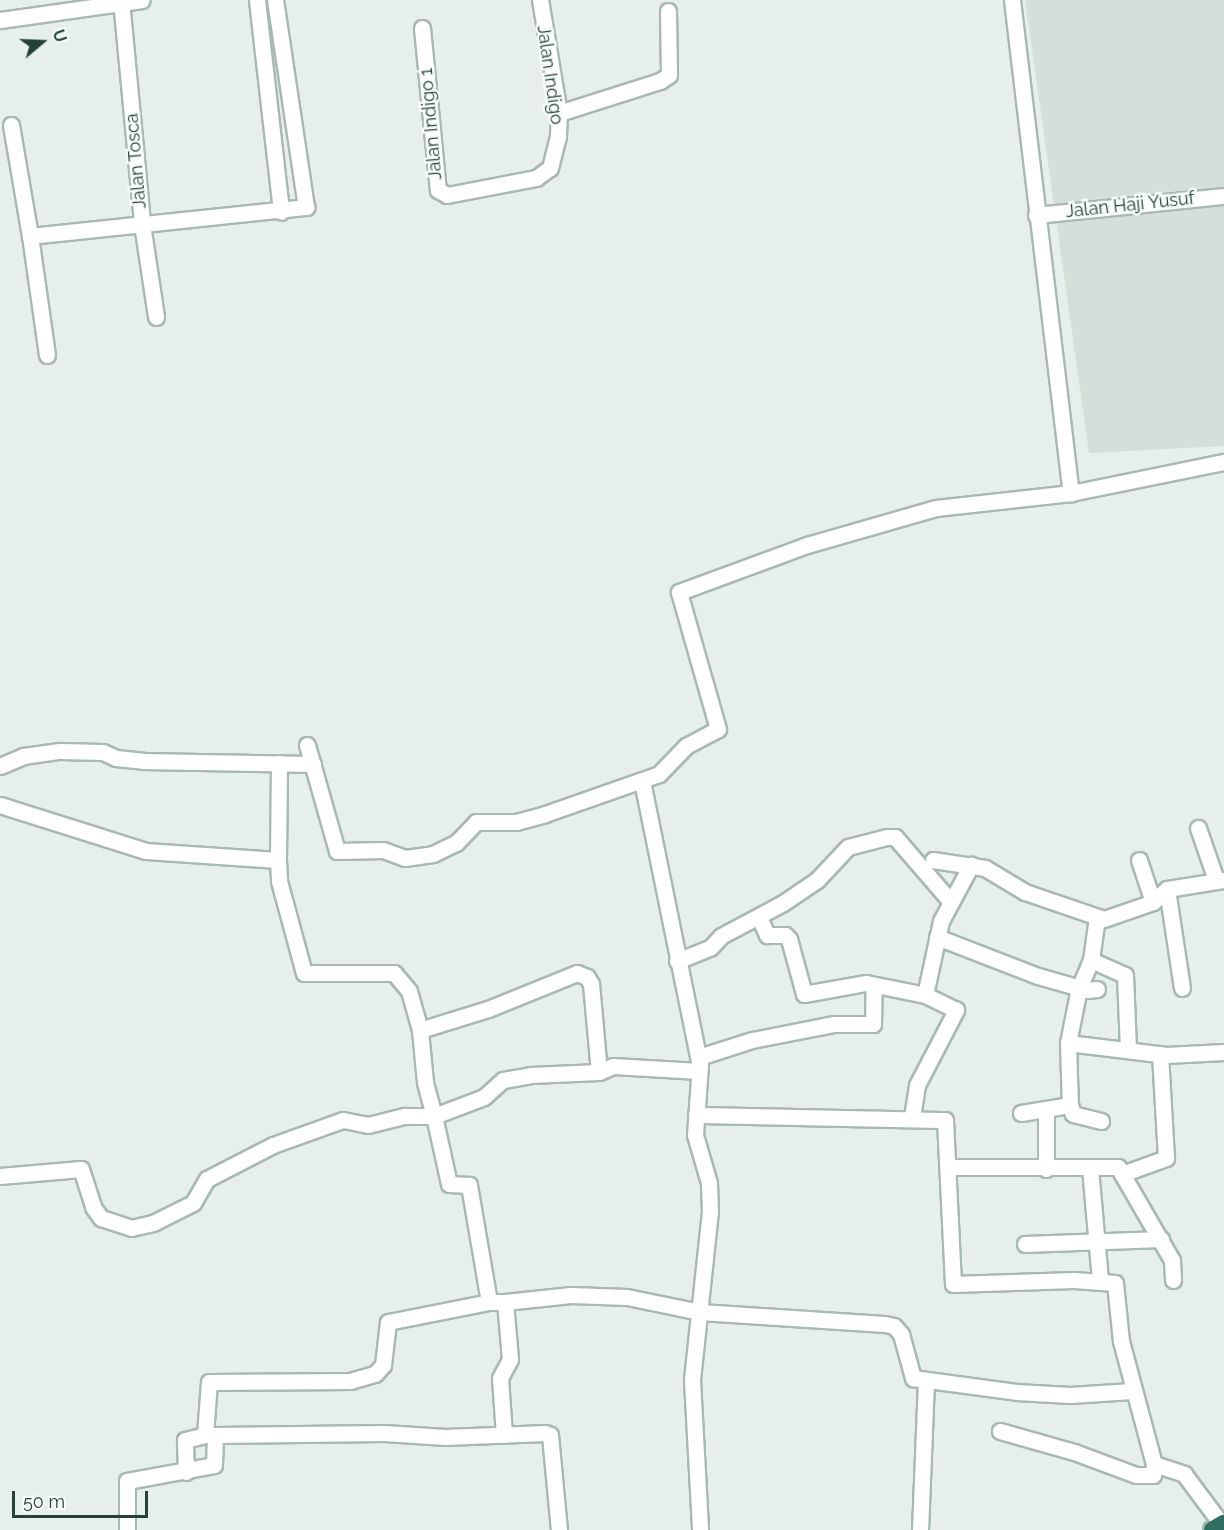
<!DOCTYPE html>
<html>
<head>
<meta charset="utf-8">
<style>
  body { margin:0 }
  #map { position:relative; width:1224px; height:1530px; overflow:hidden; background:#e6efeb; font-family:Raleway,sans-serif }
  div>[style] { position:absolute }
  .built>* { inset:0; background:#d4dfda }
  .roads { filter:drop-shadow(2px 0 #a8b8b2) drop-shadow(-2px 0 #a8b8b2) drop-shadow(0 2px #a8b8b2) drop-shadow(0 -2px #a8b8b2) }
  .street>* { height:15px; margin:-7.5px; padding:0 7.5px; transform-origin:7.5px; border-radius:7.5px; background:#fff }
  .highway>* { height:18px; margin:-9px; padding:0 9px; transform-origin:9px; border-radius:9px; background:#2f6f62 }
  span { translate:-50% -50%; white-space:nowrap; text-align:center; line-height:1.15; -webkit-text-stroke:5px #f7fbf9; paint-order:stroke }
  .street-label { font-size:18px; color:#24423a }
  .north { position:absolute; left:12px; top:12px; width:60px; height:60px; -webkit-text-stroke:4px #f7fbf9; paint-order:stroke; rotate:71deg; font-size:16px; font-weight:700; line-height:24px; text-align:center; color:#24423a }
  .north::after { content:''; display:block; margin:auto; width:21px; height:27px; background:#24423a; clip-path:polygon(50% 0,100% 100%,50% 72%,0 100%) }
  .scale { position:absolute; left:12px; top:1491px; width:136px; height:27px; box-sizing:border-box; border:3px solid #24423a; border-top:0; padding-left:8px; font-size:18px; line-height:21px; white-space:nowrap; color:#24423a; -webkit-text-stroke:4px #f7fbf9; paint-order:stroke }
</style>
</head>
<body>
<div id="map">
  <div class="built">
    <i style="clip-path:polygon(1025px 0,1224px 0,1224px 446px,1089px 453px)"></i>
  </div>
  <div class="roads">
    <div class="street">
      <i style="left:121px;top:0;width:225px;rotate:84.6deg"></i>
      <i style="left:142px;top:224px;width:94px;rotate:81.4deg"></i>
      <i style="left:257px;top:0;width:213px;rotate:83.5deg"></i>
      <i style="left:1012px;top:0;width:497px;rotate:83.2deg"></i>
      <i style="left:0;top:20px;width:143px;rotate:-8deg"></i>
      <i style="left:422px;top:28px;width:163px;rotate:84.4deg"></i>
      <i style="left:438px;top:190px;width:10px;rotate:29deg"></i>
      <i style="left:447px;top:195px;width:91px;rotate:-10.8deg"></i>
      <i style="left:536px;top:178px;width:17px;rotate:-36deg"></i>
      <i style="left:550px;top:168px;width:32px;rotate:-76deg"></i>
      <i style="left:558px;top:137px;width:24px;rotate:-88deg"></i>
      <i style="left:559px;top:113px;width:115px;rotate:-99.5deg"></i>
      <i style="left:559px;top:113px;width:106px;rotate:-17.6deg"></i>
      <i style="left:660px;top:81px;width:11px;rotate:-34deg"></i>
      <i style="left:669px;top:75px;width:64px;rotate:-90.9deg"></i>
      <i style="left:11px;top:125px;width:113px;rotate:80.3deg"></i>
      <i style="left:1036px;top:215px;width:189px;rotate:-5.8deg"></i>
      <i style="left:47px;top:355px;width:120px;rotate:-98.1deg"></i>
      <i style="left:30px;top:236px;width:278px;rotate:-6deg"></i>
      <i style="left:306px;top:207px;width:209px;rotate:-98.5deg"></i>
      <i style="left:307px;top:745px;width:110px;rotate:74.2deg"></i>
      <i style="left:337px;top:851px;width:46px;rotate:-1.2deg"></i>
      <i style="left:383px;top:850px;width:23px;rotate:20deg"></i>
      <i style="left:405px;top:858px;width:28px;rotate:-8deg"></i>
      <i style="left:433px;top:854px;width:25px;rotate:-26deg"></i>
      <i style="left:456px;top:843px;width:29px;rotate:-46deg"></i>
      <i style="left:476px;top:822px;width:40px"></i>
      <i style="left:516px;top:822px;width:30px;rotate:-15deg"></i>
      <i style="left:545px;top:814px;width:121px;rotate:-19.3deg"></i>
      <i style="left:659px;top:774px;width:39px;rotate:-46deg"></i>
      <i style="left:686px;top:746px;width:36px;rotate:-28deg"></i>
      <i style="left:718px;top:729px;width:142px;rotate:-105.9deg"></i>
      <i style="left:679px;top:592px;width:136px;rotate:-20.2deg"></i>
      <i style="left:807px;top:545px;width:134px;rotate:-16deg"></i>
      <i style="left:936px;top:508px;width:136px;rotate:-6.3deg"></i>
      <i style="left:1071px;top:493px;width:156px;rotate:-11.5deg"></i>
      <i style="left:0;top:766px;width:25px;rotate:-23deg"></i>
      <i style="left:23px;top:756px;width:37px;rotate:-8deg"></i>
      <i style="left:60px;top:751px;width:43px;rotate:1.3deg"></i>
      <i style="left:103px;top:752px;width:14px;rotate:25deg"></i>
      <i style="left:116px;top:758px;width:27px;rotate:6deg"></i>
      <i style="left:143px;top:761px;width:170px;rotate:1deg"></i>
      <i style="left:642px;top:781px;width:290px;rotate:78.5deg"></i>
      <i style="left:700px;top:1065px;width:70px;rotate:94.1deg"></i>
      <i style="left:695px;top:1135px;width:50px;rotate:73.7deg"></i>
      <i style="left:709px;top:1183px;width:28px;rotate:88deg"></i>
      <i style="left:710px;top:1211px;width:170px;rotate:96.1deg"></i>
      <i style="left:692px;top:1380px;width:150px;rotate:86.9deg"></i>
      <i style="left:0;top:805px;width:153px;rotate:17.5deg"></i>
      <i style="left:146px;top:851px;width:132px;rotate:3.9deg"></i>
      <i style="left:278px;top:860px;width:97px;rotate:-89.4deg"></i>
      <i style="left:1198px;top:828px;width:55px;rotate:70.9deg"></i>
      <i style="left:278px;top:860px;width:21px;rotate:87deg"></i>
      <i style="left:279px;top:881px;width:95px;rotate:74.8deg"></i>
      <i style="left:304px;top:973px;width:90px"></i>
      <i style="left:394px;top:973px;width:23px;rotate:50deg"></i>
      <i style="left:409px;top:991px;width:41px;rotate:74.2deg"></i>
      <i style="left:420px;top:1030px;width:71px;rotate:-17.2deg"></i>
      <i style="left:488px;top:1009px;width:96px;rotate:-22deg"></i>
      <i style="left:577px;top:973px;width:11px;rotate:22deg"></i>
      <i style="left:587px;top:977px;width:8px;rotate:60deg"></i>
      <i style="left:591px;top:984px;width:88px;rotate:84.8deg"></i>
      <i style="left:933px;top:860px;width:53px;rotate:8.7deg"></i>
      <i style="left:985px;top:868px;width:47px;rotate:31deg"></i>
      <i style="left:1025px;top:892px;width:83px;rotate:18.9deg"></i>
      <i style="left:1104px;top:919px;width:52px;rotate:-19.1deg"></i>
      <i style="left:1153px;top:902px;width:19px;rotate:-43deg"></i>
      <i style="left:1167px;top:889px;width:58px;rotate:-9deg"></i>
      <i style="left:1139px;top:860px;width:44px;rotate:71.6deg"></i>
      <i style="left:1167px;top:889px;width:100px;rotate:81.4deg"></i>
      <i style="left:759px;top:917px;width:20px;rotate:66deg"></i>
      <i style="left:767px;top:935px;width:18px"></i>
      <i style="left:785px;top:935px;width:6px;rotate:45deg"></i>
      <i style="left:789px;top:939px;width:57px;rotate:74.7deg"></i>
      <i style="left:804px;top:994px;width:63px;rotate:-10.1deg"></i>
      <i style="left:866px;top:983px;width:60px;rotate:11.5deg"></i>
      <i style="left:1097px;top:917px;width:43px;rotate:97.9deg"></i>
      <i style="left:1091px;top:960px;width:37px;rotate:24deg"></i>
      <i style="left:1125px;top:975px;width:74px;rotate:87.7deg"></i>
      <i style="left:937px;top:937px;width:108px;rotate:21.1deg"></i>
      <i style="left:1038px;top:976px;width:51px;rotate:15.9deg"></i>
      <i style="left:1087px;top:990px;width:10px;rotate:-6deg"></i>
      <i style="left:1091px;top:960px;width:30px;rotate:113deg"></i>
      <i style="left:1079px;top:988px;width:56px;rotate:101.3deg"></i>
      <i style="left:1068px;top:1043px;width:62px;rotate:88.2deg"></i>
      <i style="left:1070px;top:1105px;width:9px;rotate:72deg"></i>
      <i style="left:1073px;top:1114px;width:29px;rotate:14deg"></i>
      <i style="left:677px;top:961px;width:35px;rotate:-22deg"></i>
      <i style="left:710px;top:948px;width:16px;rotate:-47deg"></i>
      <i style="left:721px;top:936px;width:70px;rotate:-28deg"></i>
      <i style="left:783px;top:903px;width:41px;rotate:-34.1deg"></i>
      <i style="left:817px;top:880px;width:45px;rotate:-46.8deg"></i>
      <i style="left:848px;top:847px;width:40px;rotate:-14.4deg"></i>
      <i style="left:887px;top:837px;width:8px"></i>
      <i style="left:895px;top:837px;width:86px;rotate:49.3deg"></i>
      <i style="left:1068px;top:1043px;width:99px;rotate:7deg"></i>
      <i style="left:1166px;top:1055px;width:58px;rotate:-3deg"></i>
      <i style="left:699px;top:1057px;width:56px;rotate:-17.8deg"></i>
      <i style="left:752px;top:1040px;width:84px;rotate:-11deg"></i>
      <i style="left:834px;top:1024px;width:39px"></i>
      <i style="left:873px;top:1024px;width:39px;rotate:-89deg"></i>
      <i style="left:1046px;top:1109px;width:60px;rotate:90deg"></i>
      <i style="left:1021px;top:1113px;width:50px;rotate:-9.3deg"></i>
      <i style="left:696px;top:1115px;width:249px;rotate:1.2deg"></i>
      <i style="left:945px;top:1120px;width:164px;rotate:87.2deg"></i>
      <i style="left:953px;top:1284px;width:121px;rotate:-1.9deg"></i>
      <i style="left:1074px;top:1280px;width:41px;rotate:4.2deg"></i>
      <i style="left:1115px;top:1283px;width:58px;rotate:84.1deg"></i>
      <i style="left:1121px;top:1341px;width:127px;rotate:75deg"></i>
      <i style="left:1154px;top:1464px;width:11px;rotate:95deg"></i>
      <i style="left:1153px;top:1475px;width:17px;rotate:180deg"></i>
      <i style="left:1136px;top:1475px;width:66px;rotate:-159.6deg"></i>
      <i style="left:1074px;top:1452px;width:77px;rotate:-164.2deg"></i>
      <i style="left:912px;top:1117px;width:32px;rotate:-81deg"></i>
      <i style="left:917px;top:1085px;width:85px;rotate:-62.5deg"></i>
      <i style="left:956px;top:1010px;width:34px;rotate:-154deg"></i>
      <i style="left:925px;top:995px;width:76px;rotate:-77.8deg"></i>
      <i style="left:941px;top:921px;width:64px;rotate:-61.8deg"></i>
      <i style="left:948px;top:1167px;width:170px"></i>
      <i style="left:1118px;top:1167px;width:108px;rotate:59.9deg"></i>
      <i style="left:1172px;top:1260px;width:20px;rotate:87deg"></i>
      <i style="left:1090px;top:1168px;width:113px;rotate:84.9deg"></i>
      <i style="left:1122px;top:1174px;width:47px;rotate:-20deg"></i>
      <i style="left:1166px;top:1158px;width:104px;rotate:-93.3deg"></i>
      <i style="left:0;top:1176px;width:81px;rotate:-4.9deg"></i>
      <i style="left:81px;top:1169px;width:40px;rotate:72deg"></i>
      <i style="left:93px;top:1207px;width:14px;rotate:54deg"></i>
      <i style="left:101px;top:1218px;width:32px;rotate:18deg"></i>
      <i style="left:131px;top:1228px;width:23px;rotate:-13deg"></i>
      <i style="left:153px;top:1223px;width:45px;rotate:-26.6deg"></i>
      <i style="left:193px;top:1203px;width:28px;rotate:-60deg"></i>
      <i style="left:207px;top:1179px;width:74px;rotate:-27.3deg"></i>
      <i style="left:273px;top:1145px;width:74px;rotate:-19.7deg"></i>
      <i style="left:343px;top:1120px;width:25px;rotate:11deg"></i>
      <i style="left:368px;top:1125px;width:38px;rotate:-14deg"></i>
      <i style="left:405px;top:1116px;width:29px"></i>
      <i style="left:434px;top:1116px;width:35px;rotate:-105deg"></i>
      <i style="left:425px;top:1082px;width:52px;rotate:-95.5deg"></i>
      <i style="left:1025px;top:1244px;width:136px;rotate:-2.1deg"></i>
      <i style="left:505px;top:1302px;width:66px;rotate:-6.1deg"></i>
      <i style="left:571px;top:1295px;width:56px;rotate:2deg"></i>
      <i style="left:627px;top:1297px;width:75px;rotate:11.6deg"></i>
      <i style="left:700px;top:1312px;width:185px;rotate:3.7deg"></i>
      <i style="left:885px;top:1324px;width:9px;rotate:13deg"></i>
      <i style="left:894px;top:1326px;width:11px;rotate:49deg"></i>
      <i style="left:901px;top:1334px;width:46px;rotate:74.7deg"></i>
      <i style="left:913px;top:1378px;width:104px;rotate:7.7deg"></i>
      <i style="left:1016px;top:1392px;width:54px;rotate:3.2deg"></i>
      <i style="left:1070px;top:1395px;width:62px;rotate:-3.7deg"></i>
      <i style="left:504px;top:1435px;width:57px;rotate:-94deg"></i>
      <i style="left:500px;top:1378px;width:21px;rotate:-62deg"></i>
      <i style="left:510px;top:1359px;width:57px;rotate:-95deg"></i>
      <i style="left:505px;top:1302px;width:16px;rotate:180deg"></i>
      <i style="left:489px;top:1302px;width:119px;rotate:-99.7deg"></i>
      <i style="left:469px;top:1185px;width:20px;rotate:-177deg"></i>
      <i style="left:449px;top:1184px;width:70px;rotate:-102.4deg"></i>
      <i style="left:434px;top:1116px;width:53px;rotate:-20.8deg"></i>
      <i style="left:484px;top:1097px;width:25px;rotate:-42deg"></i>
      <i style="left:503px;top:1080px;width:27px;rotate:-10deg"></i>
      <i style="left:530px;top:1075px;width:69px;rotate:-2.5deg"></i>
      <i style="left:599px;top:1072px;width:15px;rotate:-23deg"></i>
      <i style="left:613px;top:1066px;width:86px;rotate:3.3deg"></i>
      <i style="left:1154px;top:1464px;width:32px;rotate:18deg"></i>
      <i style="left:1184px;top:1474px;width:64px;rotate:53.3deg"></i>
      <i style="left:186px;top:1472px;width:32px;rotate:-92deg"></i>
      <i style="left:185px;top:1440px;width:21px;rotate:-14deg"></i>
      <i style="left:205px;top:1435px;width:53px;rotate:-85.7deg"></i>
      <i style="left:209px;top:1382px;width:141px;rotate:-0.4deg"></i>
      <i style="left:350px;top:1381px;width:26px;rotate:-16deg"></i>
      <i style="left:375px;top:1374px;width:12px;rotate:-48deg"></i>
      <i style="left:383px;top:1365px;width:43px;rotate:-83.4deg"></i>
      <i style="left:388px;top:1322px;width:103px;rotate:-11.2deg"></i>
      <i style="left:127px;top:1530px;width:49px;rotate:-90deg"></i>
      <i style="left:127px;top:1481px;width:88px;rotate:-10.4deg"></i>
      <i style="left:214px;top:1465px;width:30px;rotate:-88deg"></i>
      <i style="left:215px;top:1435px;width:169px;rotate:-0.7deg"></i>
      <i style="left:384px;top:1433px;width:61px;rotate:3.8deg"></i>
      <i style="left:445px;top:1437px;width:100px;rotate:-2.3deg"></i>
      <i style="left:545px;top:1433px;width:5px;rotate:22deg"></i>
      <i style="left:550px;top:1435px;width:95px;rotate:84.6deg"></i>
      <i style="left:920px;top:1530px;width:148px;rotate:-87.7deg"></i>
    </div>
    <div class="highway">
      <i style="left:1213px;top:1530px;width:13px;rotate:-29deg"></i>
    </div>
  </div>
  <div class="street-label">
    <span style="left:550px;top:75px;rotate:82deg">Jalan Indigo</span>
    <span style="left:431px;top:124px;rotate:-95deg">Jalan Indigo 1</span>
    <span style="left:136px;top:161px;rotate:-95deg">Jalan Tosca</span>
    <span style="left:1130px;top:205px;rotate:-6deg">Jalan Haji Yusuf</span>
  </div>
  <div class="north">U</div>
  <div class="scale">50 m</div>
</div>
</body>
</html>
